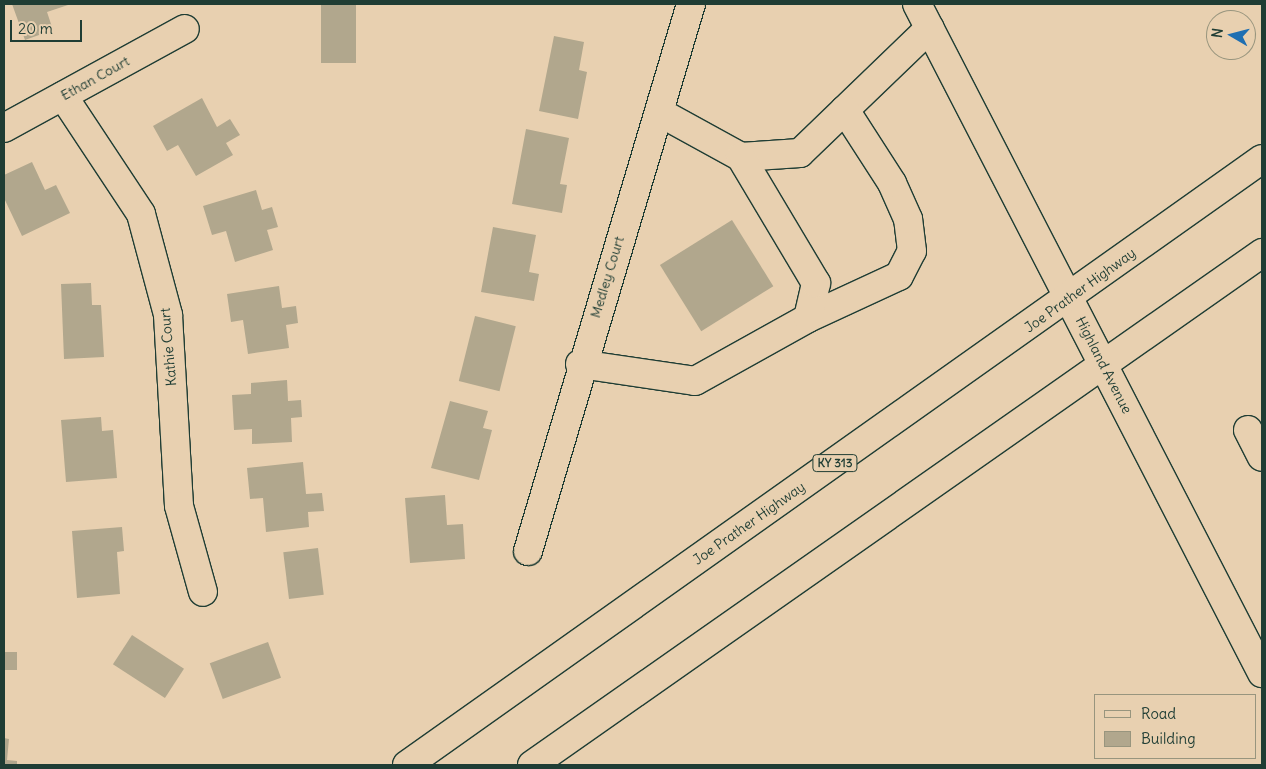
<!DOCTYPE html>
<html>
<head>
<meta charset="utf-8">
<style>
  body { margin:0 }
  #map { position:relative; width:1266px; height:769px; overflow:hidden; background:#e8d0b0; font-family:Delius,sans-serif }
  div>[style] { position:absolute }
  .building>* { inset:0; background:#b1a78d; transform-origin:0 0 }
  .roads { filter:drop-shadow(1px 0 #1f3d34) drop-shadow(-1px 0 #1f3d34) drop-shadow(0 1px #1f3d34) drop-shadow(0 -1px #1f3d34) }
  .minor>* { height:28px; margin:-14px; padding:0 14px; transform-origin:14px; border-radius:14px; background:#e8d0b0 }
  .major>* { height:28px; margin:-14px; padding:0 14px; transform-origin:14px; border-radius:14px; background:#e8d0b0 }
  .highway>* { height:28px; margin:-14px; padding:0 14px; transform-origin:14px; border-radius:14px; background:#e8d0b0 }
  span { translate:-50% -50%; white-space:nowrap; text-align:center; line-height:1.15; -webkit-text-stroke:4px #e8d0b0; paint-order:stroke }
  .shield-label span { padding:1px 4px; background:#e8d0b0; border:1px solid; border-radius:4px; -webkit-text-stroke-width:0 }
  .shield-label { font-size:12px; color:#1f3d34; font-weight:700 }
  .street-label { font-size:14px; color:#1f3d34 }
  .frame { position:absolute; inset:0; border:5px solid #1f3d34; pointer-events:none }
  .legend { position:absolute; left:1094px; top:694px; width:162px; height:65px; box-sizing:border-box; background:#e8d0b0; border:1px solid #98957e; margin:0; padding:6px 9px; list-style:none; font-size:15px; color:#1f3d34 }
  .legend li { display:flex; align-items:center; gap:10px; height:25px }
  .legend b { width:25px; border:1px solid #98957e }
  .north { position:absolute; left:1206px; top:10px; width:50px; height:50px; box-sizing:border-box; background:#e8d0b0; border:1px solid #98957e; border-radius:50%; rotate:278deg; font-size:14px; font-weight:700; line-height:20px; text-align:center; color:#1f3d34 }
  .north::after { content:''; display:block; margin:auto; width:18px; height:22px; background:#1f6fb2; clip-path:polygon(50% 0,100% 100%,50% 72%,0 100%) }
  .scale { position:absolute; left:10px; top:20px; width:72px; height:22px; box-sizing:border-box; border:2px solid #1f3d34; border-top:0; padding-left:6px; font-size:15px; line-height:18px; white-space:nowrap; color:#1f3d34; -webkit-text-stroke:4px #e8d0b0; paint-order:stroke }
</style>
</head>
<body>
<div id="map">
  <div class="building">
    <i style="clip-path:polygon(12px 4px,71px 4px,47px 12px,53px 30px,25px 40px)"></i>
    <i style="left:321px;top:4px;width:35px;height:59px"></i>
    <i style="clip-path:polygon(554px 36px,584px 42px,579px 70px,587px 72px,578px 119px,539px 111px)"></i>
    <i style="clip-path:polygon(202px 98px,217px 127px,230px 119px,240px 135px,226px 143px,233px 155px,196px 176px,178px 145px,167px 151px,153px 126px)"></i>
    <i style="clip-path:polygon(526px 129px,569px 138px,560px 184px,567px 185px,562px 213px,512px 204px)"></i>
    <i style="clip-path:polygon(32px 162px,45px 190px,56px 185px,70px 213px,22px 236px,4px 198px,4px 175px)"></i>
    <i style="clip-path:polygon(256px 190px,262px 210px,272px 207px,278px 227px,267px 230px,273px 250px,235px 262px,226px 231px,212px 235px,203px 206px)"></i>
    <i style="left:732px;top:220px;width:78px;height:85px;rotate:58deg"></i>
    <i style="clip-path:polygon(493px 227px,536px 235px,529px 272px,539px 274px,534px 301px,481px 292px)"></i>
    <i style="clip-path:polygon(91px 283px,92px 305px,101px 305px,104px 357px,64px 359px,61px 284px)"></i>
    <i style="clip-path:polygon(279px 286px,282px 308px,296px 306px,298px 323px,286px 325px,289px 348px,248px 354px,243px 320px,231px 322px,227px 294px)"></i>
    <i style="left:475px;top:316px;width:42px;height:67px;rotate:14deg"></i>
    <i style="clip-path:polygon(287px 380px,288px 401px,301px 400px,302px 417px,291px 418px,292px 442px,252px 444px,252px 429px,234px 430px,232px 395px,251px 394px,251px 383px)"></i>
    <i style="clip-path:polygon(450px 401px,488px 411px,483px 428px,492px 430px,479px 480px,431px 468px)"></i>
    <i style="clip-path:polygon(101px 417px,102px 431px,113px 430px,117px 478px,66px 482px,61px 420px)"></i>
    <i style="clip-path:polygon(303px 462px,306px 494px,322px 493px,324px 511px,308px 512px,309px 527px,266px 532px,263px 498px,250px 499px,247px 468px)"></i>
    <i style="clip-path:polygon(445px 495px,447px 525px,463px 524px,465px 559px,410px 563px,405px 498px)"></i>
    <i style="clip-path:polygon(122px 527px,124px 551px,117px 552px,120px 594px,77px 598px,72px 531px)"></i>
    <i style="left:318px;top:548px;width:47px;height:35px;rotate:83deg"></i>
    <i style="left:132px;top:635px;width:62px;height:35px;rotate:33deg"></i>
    <i style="left:268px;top:642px;width:38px;height:62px;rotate:70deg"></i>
    <i style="left:17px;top:652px;width:18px;height:13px;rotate:90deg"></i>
    <i style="clip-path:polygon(4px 738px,9px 739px,7px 760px,17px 761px,17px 765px,4px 765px)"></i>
  </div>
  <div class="roads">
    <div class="minor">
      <i style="left:63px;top:96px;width:141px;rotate:56.5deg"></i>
      <i style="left:141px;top:214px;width:105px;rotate:75deg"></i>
      <i style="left:168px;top:315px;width:191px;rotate:86.7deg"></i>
      <i style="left:179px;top:506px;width:89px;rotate:74.4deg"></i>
      <i style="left:659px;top:112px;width:94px;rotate:28.8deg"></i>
      <i style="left:741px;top:157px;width:59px;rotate:-3.9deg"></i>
      <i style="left:800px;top:153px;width:180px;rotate:-43.9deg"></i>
      <i style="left:4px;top:128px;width:206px;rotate:-28.7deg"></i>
      <i style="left:808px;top:318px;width:100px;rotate:-24.8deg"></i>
      <i style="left:899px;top:276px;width:28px;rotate:-63deg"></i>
      <i style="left:912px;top:251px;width:32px;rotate:-97deg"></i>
      <i style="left:908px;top:219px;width:39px;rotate:-114deg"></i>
      <i style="left:892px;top:183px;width:87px;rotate:-122.8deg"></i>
      <i style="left:580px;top:364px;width:116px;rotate:8.4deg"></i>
      <i style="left:695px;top:381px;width:129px;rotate:-29.1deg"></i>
      <i style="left:808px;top:318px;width:36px;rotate:-77deg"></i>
      <i style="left:816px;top:283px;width:147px;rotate:-120.8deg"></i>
      <i style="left:1248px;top:430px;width:30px;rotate:63deg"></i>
      <i style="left:528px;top:551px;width:571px;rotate:-73.41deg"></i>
    </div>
    <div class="major">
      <i style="left:917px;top:4px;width:753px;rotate:62.72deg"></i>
    </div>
    <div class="highway">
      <i style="left:407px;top:765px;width:1048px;rotate:-35.33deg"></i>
      <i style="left:532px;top:765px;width:892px;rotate:-35.04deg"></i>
    </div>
  </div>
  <div class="shield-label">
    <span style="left:835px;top:463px">KY 313</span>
  </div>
  <div class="street-label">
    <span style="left:95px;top:78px;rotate:-29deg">Ethan Court</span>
    <span style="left:607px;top:277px;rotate:-73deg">Medley Court</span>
    <span style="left:1080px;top:290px;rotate:-36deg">Joe Prather Highway</span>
    <span style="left:168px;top:347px;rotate:-95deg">Kathie Court</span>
    <span style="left:1104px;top:365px;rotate:63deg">Highland Avenue</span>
    <span style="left:749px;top:523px;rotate:-35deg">Joe Prather Highway</span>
  </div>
  <div class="frame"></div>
  <ul class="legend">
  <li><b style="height:6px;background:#e8d0b0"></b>Road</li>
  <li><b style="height:14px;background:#b1a78d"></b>Building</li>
  </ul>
  <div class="north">N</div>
  <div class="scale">20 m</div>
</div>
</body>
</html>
